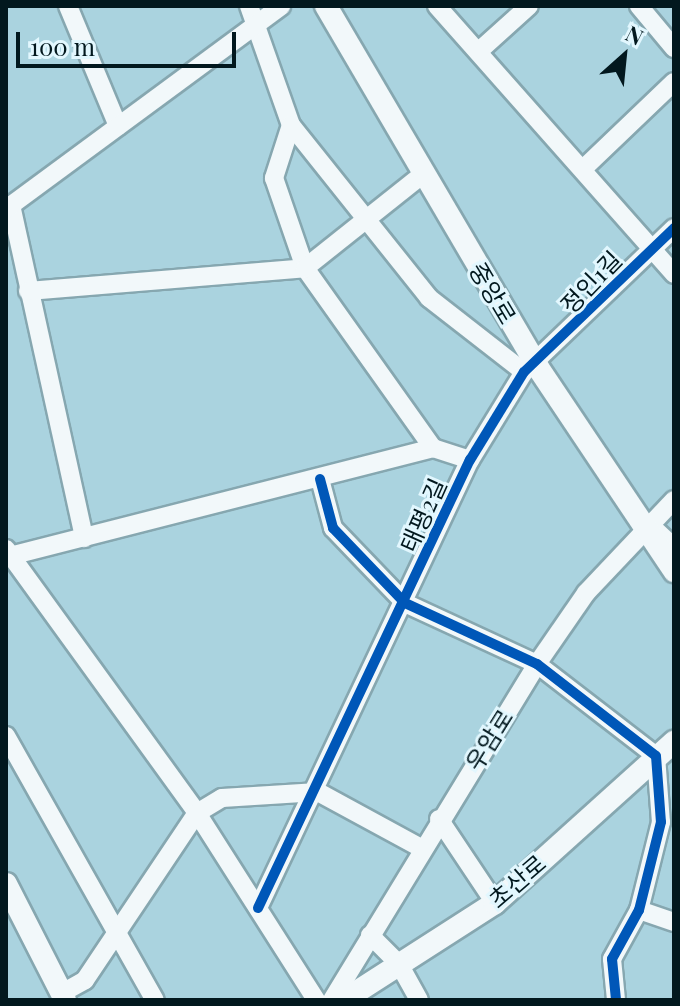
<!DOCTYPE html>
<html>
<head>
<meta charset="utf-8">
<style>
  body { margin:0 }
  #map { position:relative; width:680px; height:1006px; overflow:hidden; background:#aad3df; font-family:"Playfair Display","Noto Sans KR",serif }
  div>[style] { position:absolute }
  .roads { filter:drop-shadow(2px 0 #86a7b0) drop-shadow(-2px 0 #86a7b0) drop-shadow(0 2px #86a7b0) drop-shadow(0 -2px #86a7b0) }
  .minor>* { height:18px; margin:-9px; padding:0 9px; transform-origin:9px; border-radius:9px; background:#f2f8fa }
  .tertiary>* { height:22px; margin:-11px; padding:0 11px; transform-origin:11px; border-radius:11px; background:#f2f8fa }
  .cycleway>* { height:10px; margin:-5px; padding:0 5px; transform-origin:5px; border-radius:5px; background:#0057b8 }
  span { translate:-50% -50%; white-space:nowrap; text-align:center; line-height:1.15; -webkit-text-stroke:6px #e2f7fe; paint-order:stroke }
  .street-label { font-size:24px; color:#02181e }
  .frame { position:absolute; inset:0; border:8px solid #02181e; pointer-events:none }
  .north { position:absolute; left:584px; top:16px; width:80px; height:80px; -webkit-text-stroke:6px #e2f7fe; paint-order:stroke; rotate:27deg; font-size:22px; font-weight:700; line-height:32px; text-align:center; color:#02181e }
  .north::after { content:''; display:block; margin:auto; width:28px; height:36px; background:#02181e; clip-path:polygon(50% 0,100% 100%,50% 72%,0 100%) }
  .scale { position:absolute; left:16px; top:32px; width:220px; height:36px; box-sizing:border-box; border:4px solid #02181e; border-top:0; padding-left:10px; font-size:24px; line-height:28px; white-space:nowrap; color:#02181e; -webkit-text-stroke:6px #e2f7fe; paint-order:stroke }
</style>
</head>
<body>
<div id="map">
  <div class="roads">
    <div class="minor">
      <i style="left:68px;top:6px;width:130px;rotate:67.4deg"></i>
      <i style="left:249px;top:6px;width:126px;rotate:70.6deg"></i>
      <i style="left:291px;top:125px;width:221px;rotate:51.4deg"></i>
      <i style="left:429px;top:298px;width:120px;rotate:37.9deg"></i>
      <i style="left:437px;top:6px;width:358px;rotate:48.5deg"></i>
      <i style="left:639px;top:6px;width:55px;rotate:50.2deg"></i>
      <i style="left:479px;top:51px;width:67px;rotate:-42deg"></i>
      <i style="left:291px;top:125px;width:56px;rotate:107.8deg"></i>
      <i style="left:274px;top:178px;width:95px;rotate:71deg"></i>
      <i style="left:305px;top:268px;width:221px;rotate:54.6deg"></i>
      <i style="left:584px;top:168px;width:124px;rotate:-43.7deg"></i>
      <i style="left:11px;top:205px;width:341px;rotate:77.6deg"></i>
      <i style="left:6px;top:209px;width:342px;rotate:-36.4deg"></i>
      <i style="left:28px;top:291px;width:278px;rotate:-4.7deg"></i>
      <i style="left:305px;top:268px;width:151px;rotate:-38.5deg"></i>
      <i style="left:320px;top:479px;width:51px;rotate:75.1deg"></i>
      <i style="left:333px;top:528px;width:104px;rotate:46.2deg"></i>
      <i style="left:405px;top:603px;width:145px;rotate:24.8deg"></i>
      <i style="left:537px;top:664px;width:150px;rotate:37.7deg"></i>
      <i style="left:656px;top:756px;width:66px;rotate:85.7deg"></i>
      <i style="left:661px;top:822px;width:91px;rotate:104deg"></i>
      <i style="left:639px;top:910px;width:56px;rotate:118.9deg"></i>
      <i style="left:612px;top:959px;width:41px;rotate:84.4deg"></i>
      <i style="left:649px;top:524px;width:34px;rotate:43deg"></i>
      <i style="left:6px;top:549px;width:326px;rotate:54.1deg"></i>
      <i style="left:197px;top:813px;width:222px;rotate:57.5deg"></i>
      <i style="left:6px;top:557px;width:441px;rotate:-14.3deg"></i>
      <i style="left:433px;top:448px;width:39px;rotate:18deg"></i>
      <i style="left:6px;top:736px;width:303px;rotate:60.6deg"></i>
      <i style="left:439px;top:819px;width:101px;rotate:56.3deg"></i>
      <i style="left:258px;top:908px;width:496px;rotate:-64.7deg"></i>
      <i style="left:470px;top:460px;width:103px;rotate:-58.5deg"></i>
      <i style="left:524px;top:372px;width:208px;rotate:-43.8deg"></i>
      <i style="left:639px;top:910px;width:37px;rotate:19deg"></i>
      <i style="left:370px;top:935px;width:41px;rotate:45deg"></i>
      <i style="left:399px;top:964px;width:41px;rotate:60.9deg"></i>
      <i style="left:62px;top:993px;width:26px;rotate:-29deg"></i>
      <i style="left:85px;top:980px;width:201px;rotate:-56.2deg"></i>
      <i style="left:197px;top:813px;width:29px;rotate:-31deg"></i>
      <i style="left:222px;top:798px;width:96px;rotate:-3.6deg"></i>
      <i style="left:318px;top:792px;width:117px;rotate:28.5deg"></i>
      <i style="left:332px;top:1000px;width:394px;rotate:-58.6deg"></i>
      <i style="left:537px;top:664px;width:86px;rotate:-55.4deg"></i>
      <i style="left:586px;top:593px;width:128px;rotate:-46.6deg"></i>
    </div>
    <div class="tertiary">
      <i style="left:326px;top:6px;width:417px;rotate:59.6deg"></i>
      <i style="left:537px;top:366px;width:247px;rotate:56.2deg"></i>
      <i style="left:6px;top:884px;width:130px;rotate:63deg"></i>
      <i style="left:344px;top:1000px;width:179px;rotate:-32.7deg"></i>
      <i style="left:495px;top:903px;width:241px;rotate:-42deg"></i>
    </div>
  </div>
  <div class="cycleway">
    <i style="left:320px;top:479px;width:51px;rotate:75.1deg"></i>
    <i style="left:333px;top:528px;width:104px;rotate:46.2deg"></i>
    <i style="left:405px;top:603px;width:145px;rotate:24.8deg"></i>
    <i style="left:537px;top:664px;width:150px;rotate:37.7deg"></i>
    <i style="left:656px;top:756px;width:66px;rotate:85.7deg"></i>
    <i style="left:661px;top:822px;width:91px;rotate:104deg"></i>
    <i style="left:639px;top:910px;width:56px;rotate:118.9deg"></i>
    <i style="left:612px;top:959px;width:41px;rotate:84.4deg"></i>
    <i style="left:258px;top:908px;width:496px;rotate:-64.7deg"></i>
    <i style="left:470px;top:460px;width:103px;rotate:-58.5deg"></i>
    <i style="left:524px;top:372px;width:208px;rotate:-43.8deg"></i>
  </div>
  <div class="street-label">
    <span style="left:591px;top:282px;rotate:-46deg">정인1길</span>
    <span style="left:493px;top:293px;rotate:59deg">중앙로</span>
    <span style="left:423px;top:515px;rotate:-66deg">태평2길</span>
    <span style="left:489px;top:740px;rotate:-58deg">우암로</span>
    <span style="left:517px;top:881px;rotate:-41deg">초산로</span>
  </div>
  <div class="frame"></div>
  <div class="north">N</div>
  <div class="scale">100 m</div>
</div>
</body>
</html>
